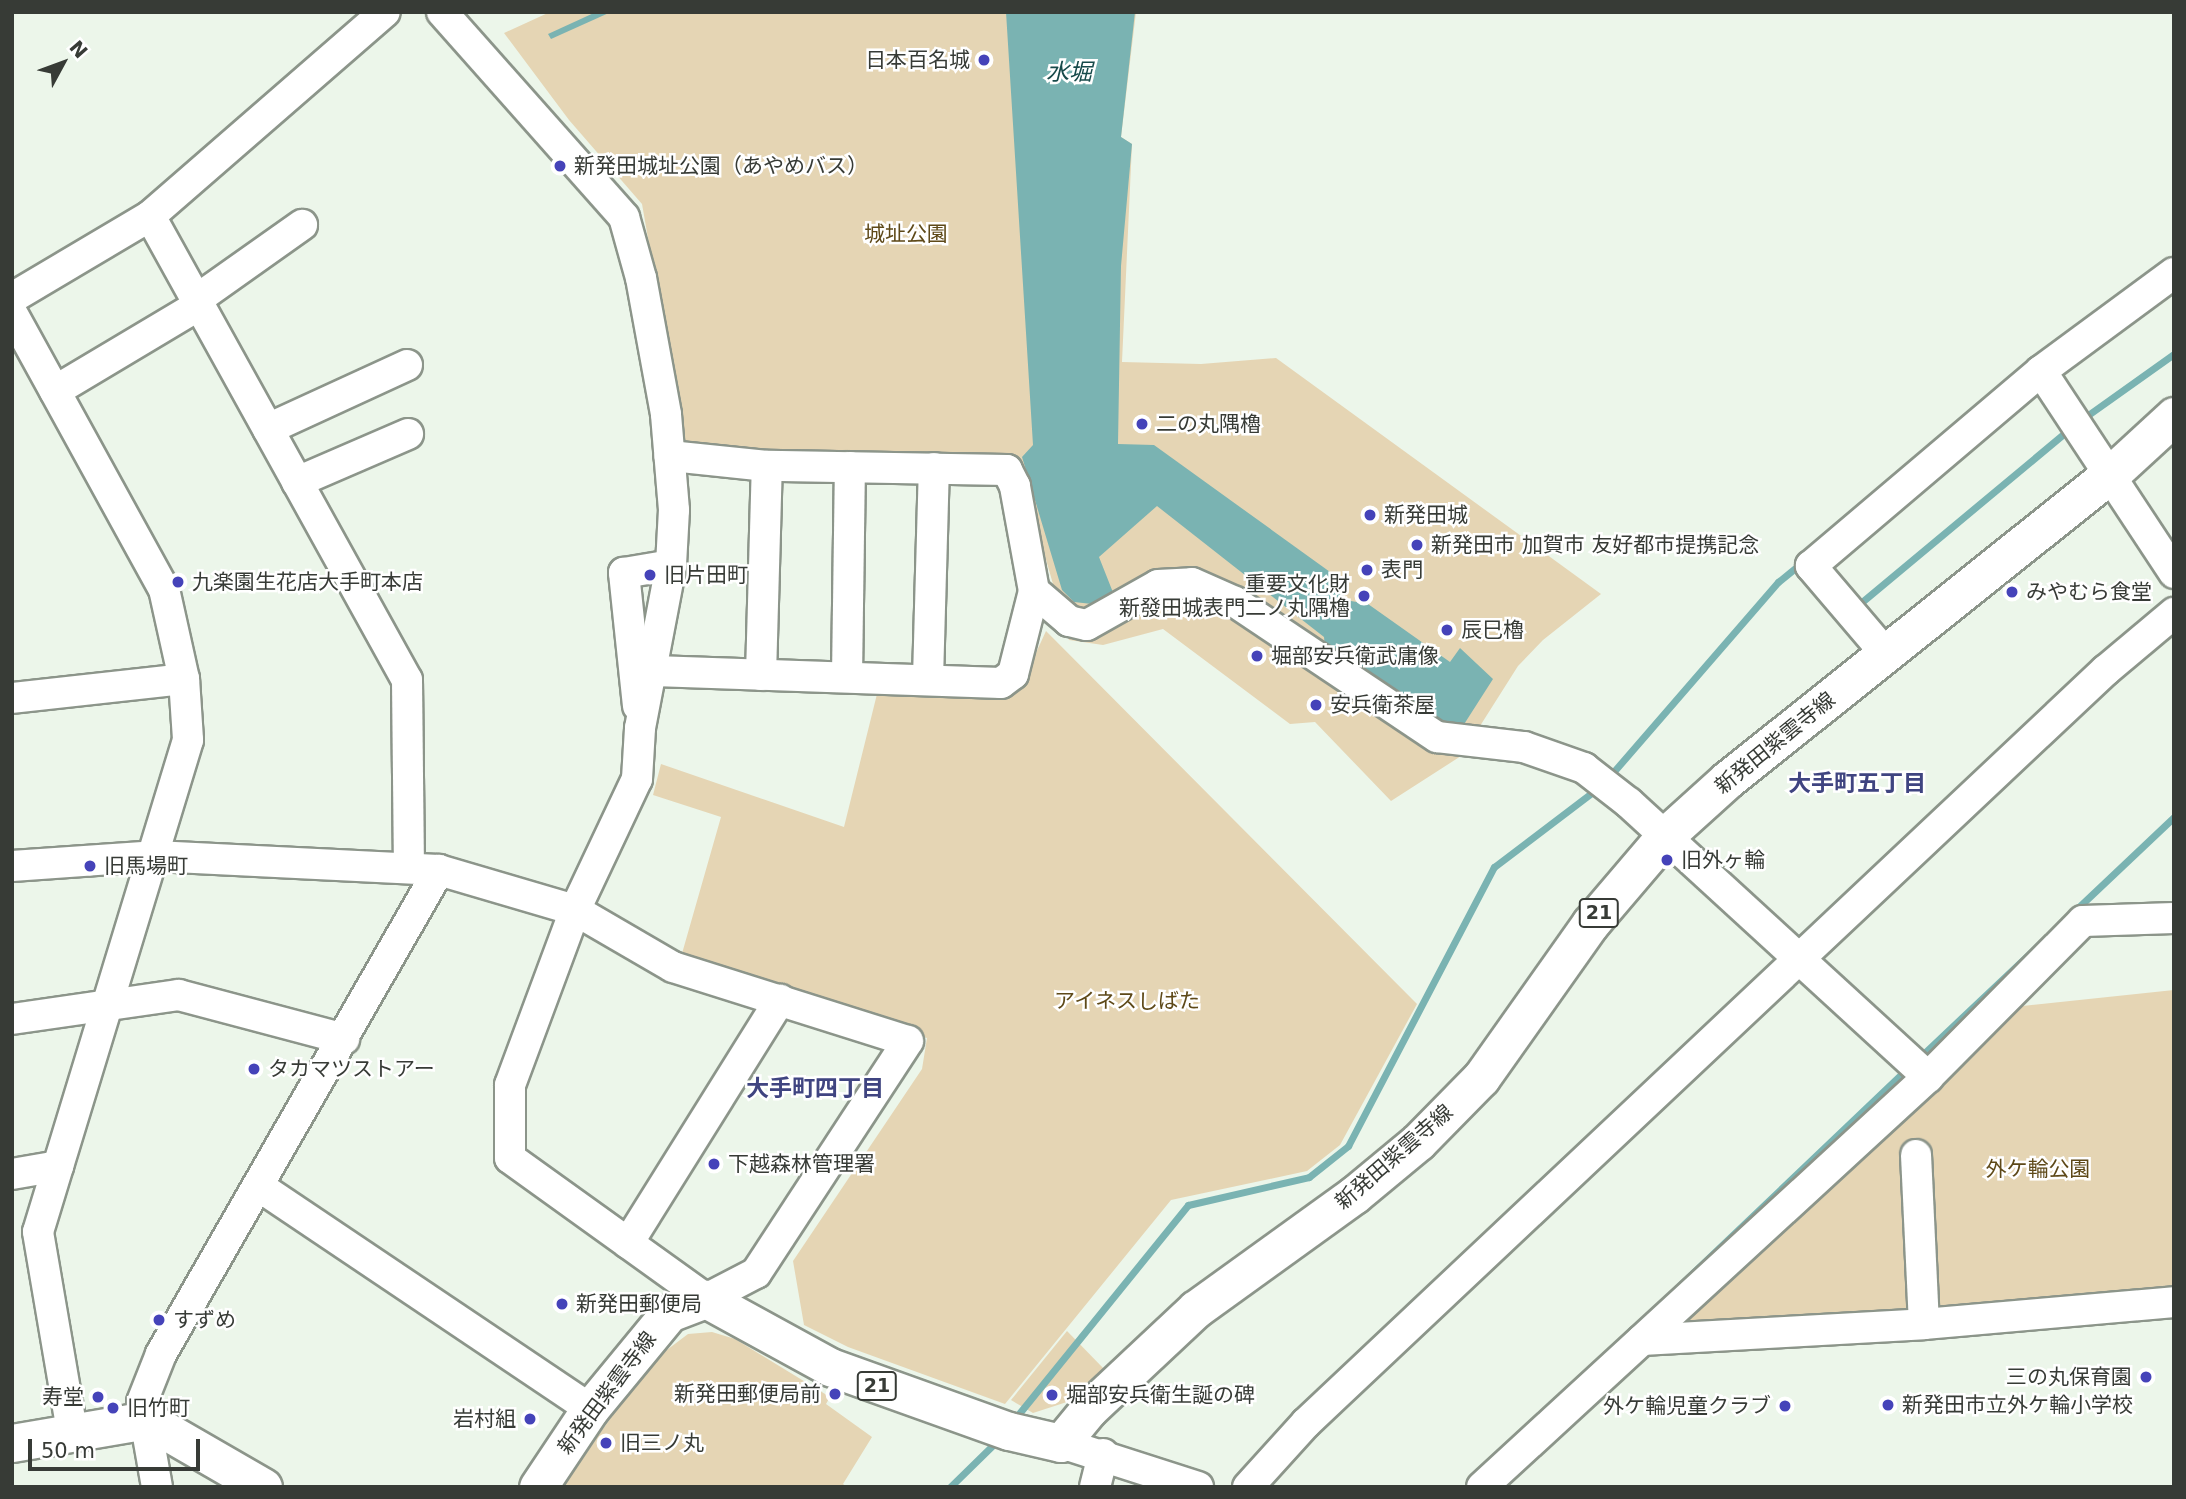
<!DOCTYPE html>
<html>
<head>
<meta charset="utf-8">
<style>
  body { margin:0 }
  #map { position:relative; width:2186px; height:1499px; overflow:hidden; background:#ecf6ea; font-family:"DejaVu Sans","Noto Sans JP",sans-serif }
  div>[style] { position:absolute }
  .green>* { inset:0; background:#e5d5b4 }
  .water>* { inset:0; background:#7ab3b2 }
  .stream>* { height:7px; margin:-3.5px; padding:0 3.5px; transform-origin:3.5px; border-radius:3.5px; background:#7ab3b2 }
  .roads { filter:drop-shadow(2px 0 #8c958a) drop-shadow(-2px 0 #8c958a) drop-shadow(0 2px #8c958a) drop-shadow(0 -2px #8c958a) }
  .minor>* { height:30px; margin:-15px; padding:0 15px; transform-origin:15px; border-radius:15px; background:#fff }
  .major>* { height:37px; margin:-18.5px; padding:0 18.5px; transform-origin:18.5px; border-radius:18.5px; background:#fff }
  .dots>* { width:19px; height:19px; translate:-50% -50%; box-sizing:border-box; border:4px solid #fff; border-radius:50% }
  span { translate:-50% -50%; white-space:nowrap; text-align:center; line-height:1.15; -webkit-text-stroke:5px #fff; paint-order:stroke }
  .shield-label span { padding:2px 5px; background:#fff; border:2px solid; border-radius:5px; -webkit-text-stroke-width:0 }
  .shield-label { font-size:19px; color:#373b36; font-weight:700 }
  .poi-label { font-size:21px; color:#373b36 }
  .right { translate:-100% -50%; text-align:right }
  .left { translate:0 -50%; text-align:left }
  .park-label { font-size:21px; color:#5e4918 }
  .street-label { font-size:21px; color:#373b36 }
  .water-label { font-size:23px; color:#174a4a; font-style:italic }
  .neighbourhood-label { font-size:23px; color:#3f4480; font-weight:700 }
  .frame { position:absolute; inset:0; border:14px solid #373b36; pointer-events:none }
  .north { position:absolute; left:28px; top:28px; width:70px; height:70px; -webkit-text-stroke:5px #fff; paint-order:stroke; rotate:49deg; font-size:19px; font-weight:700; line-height:28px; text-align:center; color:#373b36 }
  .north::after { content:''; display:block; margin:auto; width:24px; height:32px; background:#373b36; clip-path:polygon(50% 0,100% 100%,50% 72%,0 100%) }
  .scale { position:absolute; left:28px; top:1439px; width:172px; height:32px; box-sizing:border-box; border:4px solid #373b36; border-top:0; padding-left:9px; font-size:21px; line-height:24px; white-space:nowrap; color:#373b36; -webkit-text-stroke:5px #fff; paint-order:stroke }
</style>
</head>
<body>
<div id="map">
  <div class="green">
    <i style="clip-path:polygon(550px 12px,1136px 12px,1121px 137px,1132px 144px,1122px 362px,1201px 364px,1276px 358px,1601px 594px,1543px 640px,1518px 666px,1461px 756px,1391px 801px,1315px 722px,1290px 724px,1163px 629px,1103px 645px,1069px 640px,1017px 458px,685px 448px,642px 204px,569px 120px,504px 33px)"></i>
    <i style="clip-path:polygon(1046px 631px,1417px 1004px,1340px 1145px,1307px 1171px,1171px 1200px,1005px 1404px,848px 1347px,804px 1325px,793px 1261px,922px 1069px,927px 1038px,679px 964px,721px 817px,653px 795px,661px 764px,844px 827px,878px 690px,1018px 692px)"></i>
    <i style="clip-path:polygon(2174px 990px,2174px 1297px,1675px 1325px,2013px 1007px)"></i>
    <i style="clip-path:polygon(1067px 1331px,1105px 1370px,1070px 1401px,1033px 1413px,1011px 1400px)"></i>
    <i style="clip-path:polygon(712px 1332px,735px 1339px,830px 1397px,826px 1404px,872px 1437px,843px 1484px,847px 1487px,563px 1487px,647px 1365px,688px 1334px)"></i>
  </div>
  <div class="water">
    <i style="clip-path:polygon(596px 12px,611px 12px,551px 39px,548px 34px)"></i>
    <i style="clip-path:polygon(1006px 12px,1135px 12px,1121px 137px,1132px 144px,1121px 266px,1118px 444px,1154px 445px,1337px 577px,1341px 594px,1351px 601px,1368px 604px,1450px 662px,1460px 648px,1493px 679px,1461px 729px,1438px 725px,1325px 648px,1324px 637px,1157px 506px,1099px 557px,1114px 595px,1101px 605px,1074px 602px,1062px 590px,1022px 457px,1033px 445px)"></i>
  </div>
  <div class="stream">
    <i style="left:2081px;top:420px;width:114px;rotate:-35.4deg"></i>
    <i style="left:1857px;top:606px;width:280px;rotate:-39.8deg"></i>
    <i style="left:1609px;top:777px;width:258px;rotate:-49.1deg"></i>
    <i style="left:1778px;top:582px;width:21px;rotate:-39deg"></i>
    <i style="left:1919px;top:1058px;width:351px;rotate:-43.4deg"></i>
    <i style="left:1680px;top:1285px;width:313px;rotate:-43.6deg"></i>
    <i style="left:1013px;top:1421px;width:278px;rotate:-51deg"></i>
    <i style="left:1188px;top:1205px;width:124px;rotate:-13deg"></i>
    <i style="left:1309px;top:1177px;width:50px;rotate:-38.5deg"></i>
    <i style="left:1348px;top:1146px;width:315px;rotate:-62.4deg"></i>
    <i style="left:1494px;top:867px;width:131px;rotate:-37.2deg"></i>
    <i style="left:950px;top:1487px;width:69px;rotate:-44.4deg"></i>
  </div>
  <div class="roads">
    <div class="minor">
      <i style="left:150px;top:216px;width:530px;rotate:61.02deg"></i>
      <i style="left:407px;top:680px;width:187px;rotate:89.4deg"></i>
      <i style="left:12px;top:298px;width:161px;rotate:-30.7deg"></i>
      <i style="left:150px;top:216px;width:311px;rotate:-41deg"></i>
      <i style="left:196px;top:300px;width:130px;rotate:-35.3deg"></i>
      <i style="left:12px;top:313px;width:315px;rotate:61.2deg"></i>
      <i style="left:164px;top:589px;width:92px;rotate:77.5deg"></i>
      <i style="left:184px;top:679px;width:61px;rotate:86.2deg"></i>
      <i style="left:188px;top:740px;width:514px;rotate:106.96deg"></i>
      <i style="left:38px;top:1232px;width:201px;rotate:80.3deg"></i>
      <i style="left:2041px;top:371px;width:242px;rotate:56.6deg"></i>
      <i style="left:55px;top:391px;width:168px;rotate:-30.8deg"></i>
      <i style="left:268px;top:429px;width:153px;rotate:-24.7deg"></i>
      <i style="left:297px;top:482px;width:121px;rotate:-23.4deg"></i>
      <i style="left:1034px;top:591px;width:46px;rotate:40.6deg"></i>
      <i style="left:1069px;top:621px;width:18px;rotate:13deg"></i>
      <i style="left:1087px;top:625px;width:81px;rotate:-29.4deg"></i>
      <i style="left:1158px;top:585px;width:34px;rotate:-3deg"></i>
      <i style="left:1192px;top:583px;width:47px;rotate:23.8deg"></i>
      <i style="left:1235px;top:602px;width:243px;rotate:33.8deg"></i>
      <i style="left:1437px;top:737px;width:88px;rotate:6.6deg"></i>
      <i style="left:1524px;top:747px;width:64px;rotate:19.3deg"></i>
      <i style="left:1584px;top:768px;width:57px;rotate:37.9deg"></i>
      <i style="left:1629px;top:803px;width:406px;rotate:42.5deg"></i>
      <i style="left:1886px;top:654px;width:116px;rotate:-130.4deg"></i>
      <i style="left:1811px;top:566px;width:302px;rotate:-40.3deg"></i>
      <i style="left:2041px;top:371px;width:165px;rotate:-36.4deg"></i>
      <i style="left:654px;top:671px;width:347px;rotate:2deg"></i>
      <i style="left:1001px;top:683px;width:15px;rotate:-37deg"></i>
      <i style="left:1013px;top:674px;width:86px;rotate:-75.8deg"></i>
      <i style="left:1034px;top:591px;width:107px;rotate:-100.3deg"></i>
      <i style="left:1015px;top:486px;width:18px;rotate:-117deg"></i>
      <i style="left:1007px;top:470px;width:240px;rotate:-179deg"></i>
      <i style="left:767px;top:466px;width:98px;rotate:-174.1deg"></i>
      <i style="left:761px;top:675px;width:209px;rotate:-88.4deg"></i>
      <i style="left:847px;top:677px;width:210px;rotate:-89.2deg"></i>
      <i style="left:928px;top:679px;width:211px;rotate:-88.4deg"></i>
      <i style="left:12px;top:698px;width:173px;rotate:-6.3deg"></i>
      <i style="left:638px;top:706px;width:134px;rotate:-96deg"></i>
      <i style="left:624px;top:573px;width:48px;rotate:-9.7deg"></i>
      <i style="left:12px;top:866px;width:142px;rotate:-4deg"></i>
      <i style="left:154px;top:856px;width:285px;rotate:2.8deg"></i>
      <i style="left:439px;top:870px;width:142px;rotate:16.4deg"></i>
      <i style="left:575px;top:910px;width:113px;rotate:30.2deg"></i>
      <i style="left:673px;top:967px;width:246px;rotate:17.5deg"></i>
      <i style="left:908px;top:1041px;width:277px;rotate:123.2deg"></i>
      <i style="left:756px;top:1273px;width:56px;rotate:152.5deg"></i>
      <i style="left:706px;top:1299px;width:241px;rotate:-144.3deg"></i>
      <i style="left:510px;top:1158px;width:73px;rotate:-90deg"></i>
      <i style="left:510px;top:1085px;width:187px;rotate:-69.6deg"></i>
      <i style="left:575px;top:910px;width:145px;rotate:-64.7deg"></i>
      <i style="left:637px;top:779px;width:51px;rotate:-86.6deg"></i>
      <i style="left:640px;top:728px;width:166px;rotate:-79.2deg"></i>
      <i style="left:671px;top:565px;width:55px;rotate:-86.9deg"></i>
      <i style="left:674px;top:510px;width:96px;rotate:-94.8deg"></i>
      <i style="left:666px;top:414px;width:138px;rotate:-100.4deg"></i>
      <i style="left:641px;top:278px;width:63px;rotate:-105.6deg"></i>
      <i style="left:624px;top:217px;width:274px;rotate:-131.6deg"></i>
      <i style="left:12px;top:1019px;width:169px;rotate:-8.2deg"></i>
      <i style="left:179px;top:995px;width:171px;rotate:14.9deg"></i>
      <i style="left:1916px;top:1155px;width:169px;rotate:87.3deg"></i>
      <i style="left:12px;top:1174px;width:47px;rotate:-9.9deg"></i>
      <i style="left:260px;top:1187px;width:398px;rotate:33.9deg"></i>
      <i style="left:628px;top:1243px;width:287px;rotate:-58deg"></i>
      <i style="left:1642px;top:1340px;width:282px;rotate:-3.2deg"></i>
      <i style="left:1924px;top:1324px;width:251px;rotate:-5deg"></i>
      <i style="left:1061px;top:1443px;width:144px;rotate:17.8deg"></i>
      <i style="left:157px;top:1487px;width:86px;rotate:-100deg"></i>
      <i style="left:142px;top:1402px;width:52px;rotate:-68.4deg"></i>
      <i style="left:161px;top:1354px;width:558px;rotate:-60.13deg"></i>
      <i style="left:1095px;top:1487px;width:34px;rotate:-76deg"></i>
      <i style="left:1248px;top:1487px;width:86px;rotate:-47.8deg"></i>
      <i style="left:1306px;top:1423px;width:1099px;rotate:-43.27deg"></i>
      <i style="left:2106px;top:670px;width:89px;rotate:-40deg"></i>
      <i style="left:1482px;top:1487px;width:606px;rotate:-42.59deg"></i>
      <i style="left:1928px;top:1077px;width:220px;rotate:-45.2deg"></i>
      <i style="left:2083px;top:921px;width:91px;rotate:-1.9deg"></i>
    </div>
    <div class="major">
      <i style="left:12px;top:1443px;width:137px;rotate:-9.7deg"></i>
      <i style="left:147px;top:1420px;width:134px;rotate:30deg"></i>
      <i style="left:538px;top:1487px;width:94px;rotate:-56.3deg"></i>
      <i style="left:590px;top:1409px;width:124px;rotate:-50.5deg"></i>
      <i style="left:669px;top:1313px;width:40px;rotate:-21deg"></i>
      <i style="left:706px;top:1299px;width:141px;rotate:28.7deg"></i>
      <i style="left:830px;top:1367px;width:190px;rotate:19.7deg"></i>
      <i style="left:1009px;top:1431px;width:53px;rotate:13deg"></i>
      <i style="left:1061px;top:1443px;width:44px;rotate:-50.5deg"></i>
      <i style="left:1089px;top:1409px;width:146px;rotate:-43.1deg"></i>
      <i style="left:1196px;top:1309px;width:195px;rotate:-35.8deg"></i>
      <i style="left:1354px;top:1195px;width:83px;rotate:-39.6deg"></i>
      <i style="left:1418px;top:1142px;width:90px;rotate:-45.5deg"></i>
      <i style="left:1481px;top:1078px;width:189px;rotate:-54.7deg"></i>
      <i style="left:1590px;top:924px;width:114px;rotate:-49.6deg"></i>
      <i style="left:1664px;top:837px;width:85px;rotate:-42.1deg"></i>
      <i style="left:1727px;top:780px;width:491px;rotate:-38.6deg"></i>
      <i style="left:2111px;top:474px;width:86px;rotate:-42.6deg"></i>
    </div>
  </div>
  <div class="dots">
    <i style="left:984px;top:60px;background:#4543b9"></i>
    <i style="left:560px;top:166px;background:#4543b9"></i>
    <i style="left:1142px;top:424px;background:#4543b9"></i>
    <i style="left:1370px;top:515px;background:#4543b9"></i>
    <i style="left:1417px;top:545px;background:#4543b9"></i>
    <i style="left:1367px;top:570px;background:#4543b9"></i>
    <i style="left:650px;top:575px;background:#4543b9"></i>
    <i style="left:178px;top:582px;background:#4543b9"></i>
    <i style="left:2012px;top:592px;background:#4543b9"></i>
    <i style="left:1364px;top:596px;background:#4543b9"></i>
    <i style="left:1447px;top:630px;background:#4543b9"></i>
    <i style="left:1257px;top:656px;background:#4543b9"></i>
    <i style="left:1316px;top:705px;background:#4543b9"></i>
    <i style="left:1667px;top:860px;background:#4543b9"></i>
    <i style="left:90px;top:866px;background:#4543b9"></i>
    <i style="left:254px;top:1069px;background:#4543b9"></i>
    <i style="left:714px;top:1164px;background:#4543b9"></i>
    <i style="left:562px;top:1304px;background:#4543b9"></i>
    <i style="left:159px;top:1320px;background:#4543b9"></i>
    <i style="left:2146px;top:1377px;background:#4543b9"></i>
    <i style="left:835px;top:1394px;background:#4543b9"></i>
    <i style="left:1052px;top:1395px;background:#4543b9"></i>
    <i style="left:98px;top:1397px;background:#4543b9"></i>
    <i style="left:1888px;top:1405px;background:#4543b9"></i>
    <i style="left:1785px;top:1406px;background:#4543b9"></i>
    <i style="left:113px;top:1408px;background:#4543b9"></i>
    <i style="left:530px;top:1419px;background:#4543b9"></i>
    <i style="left:606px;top:1443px;background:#4543b9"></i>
  </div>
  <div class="shield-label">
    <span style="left:1599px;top:913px">21</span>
    <span style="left:877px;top:1386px">21</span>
  </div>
  <div class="poi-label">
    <span class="right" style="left:970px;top:60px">日本百名城</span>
    <span class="left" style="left:574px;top:166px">新発田城址公園（あやめバス）</span>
    <span class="left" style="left:1156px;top:424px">二の丸隅櫓</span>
    <span class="left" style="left:1384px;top:515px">新発田城</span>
    <span class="left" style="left:1431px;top:545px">新発田市 加賀市 友好都市提携記念</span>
    <span class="left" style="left:1381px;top:570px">表門</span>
    <span class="left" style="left:664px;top:575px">旧片田町</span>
    <span class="left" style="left:192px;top:582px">九楽園生花店大手町本店</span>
    <span class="right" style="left:1350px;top:596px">重要文化財<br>新發田城表門二ノ丸隅櫓</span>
    <span class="left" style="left:2026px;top:592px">みやむら食堂</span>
    <span class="left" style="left:1461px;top:630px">辰巳櫓</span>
    <span class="left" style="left:1271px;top:656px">堀部安兵衛武庸像</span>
    <span class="left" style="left:1330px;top:705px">安兵衛茶屋</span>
    <span class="left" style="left:1681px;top:860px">旧外ヶ輪</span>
    <span class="left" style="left:104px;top:866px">旧馬場町</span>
    <span class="left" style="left:268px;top:1069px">タカマツストアー</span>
    <span class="left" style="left:728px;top:1164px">下越森林管理署</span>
    <span class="left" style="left:576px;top:1304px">新発田郵便局</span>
    <span class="left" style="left:173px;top:1320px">すずめ</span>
    <span class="right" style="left:2132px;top:1377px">三の丸保育園</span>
    <span class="right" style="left:821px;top:1394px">新発田郵便局前</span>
    <span class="left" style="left:1066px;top:1395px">堀部安兵衛生誕の碑</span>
    <span class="right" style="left:84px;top:1397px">寿堂</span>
    <span class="left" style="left:1902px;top:1405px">新発田市立外ケ輪小学校</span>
    <span class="right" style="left:1771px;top:1406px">外ケ輪児童クラブ</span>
    <span class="left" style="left:127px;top:1408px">旧竹町</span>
    <span class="right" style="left:516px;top:1419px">岩村組</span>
    <span class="left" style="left:620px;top:1443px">旧三ノ丸</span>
  </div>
  <div class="park-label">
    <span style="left:906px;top:234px">城址公園</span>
    <span style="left:1127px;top:1001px">アイネスしばた</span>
    <span style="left:2038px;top:1169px">外ケ輪公園</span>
  </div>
  <div class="street-label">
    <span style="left:1775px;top:743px;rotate:-39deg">新発田紫雲寺線</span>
    <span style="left:1394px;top:1157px;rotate:-41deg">新発田紫雲寺線</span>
    <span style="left:607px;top:1393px;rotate:-53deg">新発田紫雲寺線</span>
  </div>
  <div class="water-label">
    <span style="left:1069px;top:72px">水堀</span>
  </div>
  <div class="neighbourhood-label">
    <span style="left:1857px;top:783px">大手町五丁目</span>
    <span style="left:815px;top:1088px">大手町四丁目</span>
  </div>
  <div class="frame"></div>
  <div class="north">N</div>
  <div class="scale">50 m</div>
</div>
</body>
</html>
